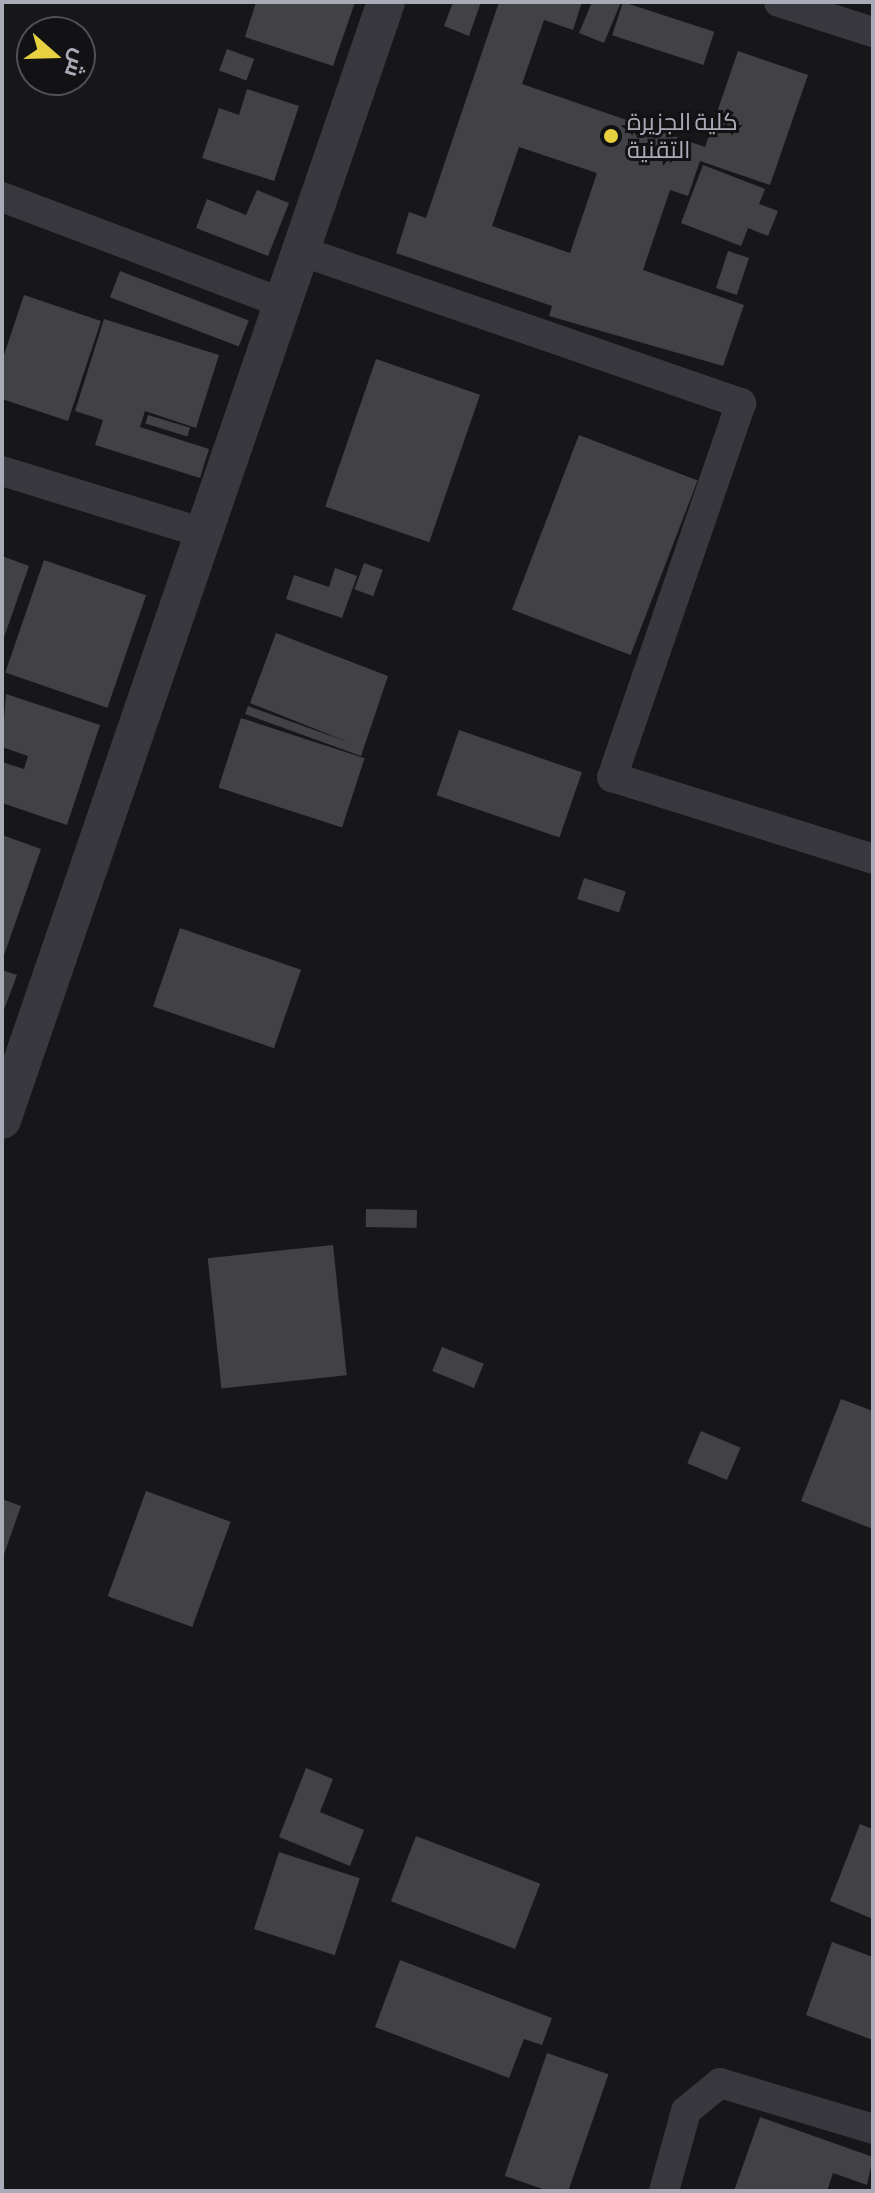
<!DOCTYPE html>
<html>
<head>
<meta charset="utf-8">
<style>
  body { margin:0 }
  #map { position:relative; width:875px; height:2193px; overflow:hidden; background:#171719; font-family:"Asap Condensed",Cairo,sans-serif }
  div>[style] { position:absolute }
  .building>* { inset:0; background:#424146; transform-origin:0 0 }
  .minor>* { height:30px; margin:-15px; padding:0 15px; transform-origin:15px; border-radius:15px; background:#39383e }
  .tertiary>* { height:38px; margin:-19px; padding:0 19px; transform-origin:19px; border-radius:19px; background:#39383e }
  .dots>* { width:22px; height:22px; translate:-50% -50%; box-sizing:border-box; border:4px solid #121214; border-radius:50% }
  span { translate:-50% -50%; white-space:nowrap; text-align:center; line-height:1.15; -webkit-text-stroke:6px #121214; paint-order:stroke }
  .poi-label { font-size:24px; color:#aaabb8 }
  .left { translate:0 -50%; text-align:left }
  .frame { position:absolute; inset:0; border:4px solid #aaabb8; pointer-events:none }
  .north { position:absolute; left:16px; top:16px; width:80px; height:80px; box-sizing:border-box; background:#121214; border:2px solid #4f4f56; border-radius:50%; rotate:110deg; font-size:22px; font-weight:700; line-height:32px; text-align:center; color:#aaabb8 }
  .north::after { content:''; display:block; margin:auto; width:28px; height:36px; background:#e7d141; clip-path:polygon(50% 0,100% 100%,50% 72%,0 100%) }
</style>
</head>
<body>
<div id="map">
  <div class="building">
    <i style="clip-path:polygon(256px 2px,355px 2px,333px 66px,245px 37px)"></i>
    <i style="clip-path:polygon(453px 2px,481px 2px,469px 36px,444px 26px)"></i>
    <i style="clip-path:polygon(evenodd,499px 2px,582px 2px,573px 30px,544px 20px,522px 84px,705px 147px,738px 51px,808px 75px,770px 185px,700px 161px,688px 196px,670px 190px,643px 270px,744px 305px,723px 366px,549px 316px,552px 306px,396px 253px,409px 212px,426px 218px,499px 2px,519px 147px,597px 173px,570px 253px,492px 226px,519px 147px)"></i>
    <i style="clip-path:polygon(592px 2px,621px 2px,604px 43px,579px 33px)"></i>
    <i style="left:623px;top:2px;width:96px;height:35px;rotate:18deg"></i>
    <i style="left:227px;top:49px;width:29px;height:23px;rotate:20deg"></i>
    <i style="clip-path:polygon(247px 89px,299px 106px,274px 181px,202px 158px,219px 108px,239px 115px)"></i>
    <i style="clip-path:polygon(703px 165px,765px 189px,759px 204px,778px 211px,768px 236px,748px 228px,741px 246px,681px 223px)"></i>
    <i style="clip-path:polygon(257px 190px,289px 203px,268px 256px,196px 228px,207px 199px,246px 215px)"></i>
    <i style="left:728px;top:251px;width:22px;height:39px;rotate:18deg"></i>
    <i style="left:120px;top:271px;width:138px;height:28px;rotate:21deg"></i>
    <i style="clip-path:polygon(24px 295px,101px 321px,68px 421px,2px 399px,2px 361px)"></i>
    <i style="clip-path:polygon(104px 319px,219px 355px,196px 428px,145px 411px,140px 427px,209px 449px,200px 478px,95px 445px,103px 420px,75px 411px)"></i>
    <i style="left:376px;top:359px;width:110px;height:156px;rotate:19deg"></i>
    <i style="left:148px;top:415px;width:44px;height:9px;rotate:17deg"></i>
    <i style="left:579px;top:435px;width:127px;height:187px;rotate:21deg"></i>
    <i style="clip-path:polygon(2px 556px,29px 566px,2px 643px)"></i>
    <i style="left:44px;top:560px;width:108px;height:119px;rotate:19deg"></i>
    <i style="left:364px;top:563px;width:20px;height:28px;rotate:20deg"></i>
    <i style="clip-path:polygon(335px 568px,357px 576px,342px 618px,286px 599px,294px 575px,329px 587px)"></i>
    <i style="clip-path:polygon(276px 633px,388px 676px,361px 756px,245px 714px,248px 706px,348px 742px,250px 703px)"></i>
    <i style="clip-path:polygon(6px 694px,100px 725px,67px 825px,2px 803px,2px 762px,24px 769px,28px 756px,2px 747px)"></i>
    <i style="left:241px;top:718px;width:130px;height:73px;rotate:18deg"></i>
    <i style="left:459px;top:730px;width:130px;height:69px;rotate:19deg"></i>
    <i style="clip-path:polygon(2px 835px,41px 849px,2px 961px)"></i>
    <i style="left:584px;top:878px;width:44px;height:22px;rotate:18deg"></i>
    <i style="left:180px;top:928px;width:128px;height:83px;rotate:19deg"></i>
    <i style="clip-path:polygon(2px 970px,17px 975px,2px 1015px)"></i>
    <i style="left:366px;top:1209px;width:51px;height:18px;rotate:1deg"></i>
    <i style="left:333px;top:1245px;width:131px;height:126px;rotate:84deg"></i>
    <i style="left:442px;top:1347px;width:45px;height:26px;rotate:22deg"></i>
    <i style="clip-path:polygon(841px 1399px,873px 1411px,873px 1529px,801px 1501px)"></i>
    <i style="left:701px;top:1431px;width:43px;height:35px;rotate:23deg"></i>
    <i style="left:146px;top:1491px;width:90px;height:112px;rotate:20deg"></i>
    <i style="clip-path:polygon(2px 1499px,21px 1506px,2px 1560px)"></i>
    <i style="clip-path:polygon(306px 1768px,333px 1779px,320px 1812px,364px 1830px,350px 1866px,279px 1837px)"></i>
    <i style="clip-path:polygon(860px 1824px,873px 1829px,873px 1919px,830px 1901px)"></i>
    <i style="left:416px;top:1836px;width:133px;height:70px;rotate:21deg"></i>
    <i style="left:279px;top:1852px;width:85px;height:81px;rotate:18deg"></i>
    <i style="clip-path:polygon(832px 1942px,873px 1957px,873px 2040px,806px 2015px)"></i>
    <i style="clip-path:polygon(400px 1960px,552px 2018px,542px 2045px,524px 2039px,509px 2078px,375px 2027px)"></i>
    <i style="left:547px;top:2053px;width:65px;height:130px;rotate:19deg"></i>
    <i style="clip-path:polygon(760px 2117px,873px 2157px,867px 2185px,833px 2173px,827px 2191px,734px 2191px)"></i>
  </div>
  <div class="minor">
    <i style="left:779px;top:2px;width:99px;rotate:17.7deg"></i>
    <i style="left:2px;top:197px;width:300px;rotate:20.7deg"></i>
    <i style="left:301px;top:251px;width:466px;rotate:19.1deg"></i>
    <i style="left:741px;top:403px;width:396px;rotate:109deg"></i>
    <i style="left:612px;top:777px;width:274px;rotate:17.4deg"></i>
    <i style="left:2px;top:471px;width:211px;rotate:17.1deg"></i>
    <i style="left:664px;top:2191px;width:83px;rotate:-74.6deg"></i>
    <i style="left:686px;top:2111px;width:44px;rotate:-39.5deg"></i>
    <i style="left:720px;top:2083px;width:160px;rotate:16.7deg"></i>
  </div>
  <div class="tertiary">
    <i style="left:2px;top:1120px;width:1182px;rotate:-71.04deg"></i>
  </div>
  <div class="dots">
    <i style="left:611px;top:136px;background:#e7d141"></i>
  </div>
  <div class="poi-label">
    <span class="left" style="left:627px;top:136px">كلية الجزيرة<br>التقنية</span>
  </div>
  <div class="frame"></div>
  <div class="north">ش</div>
</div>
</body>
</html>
